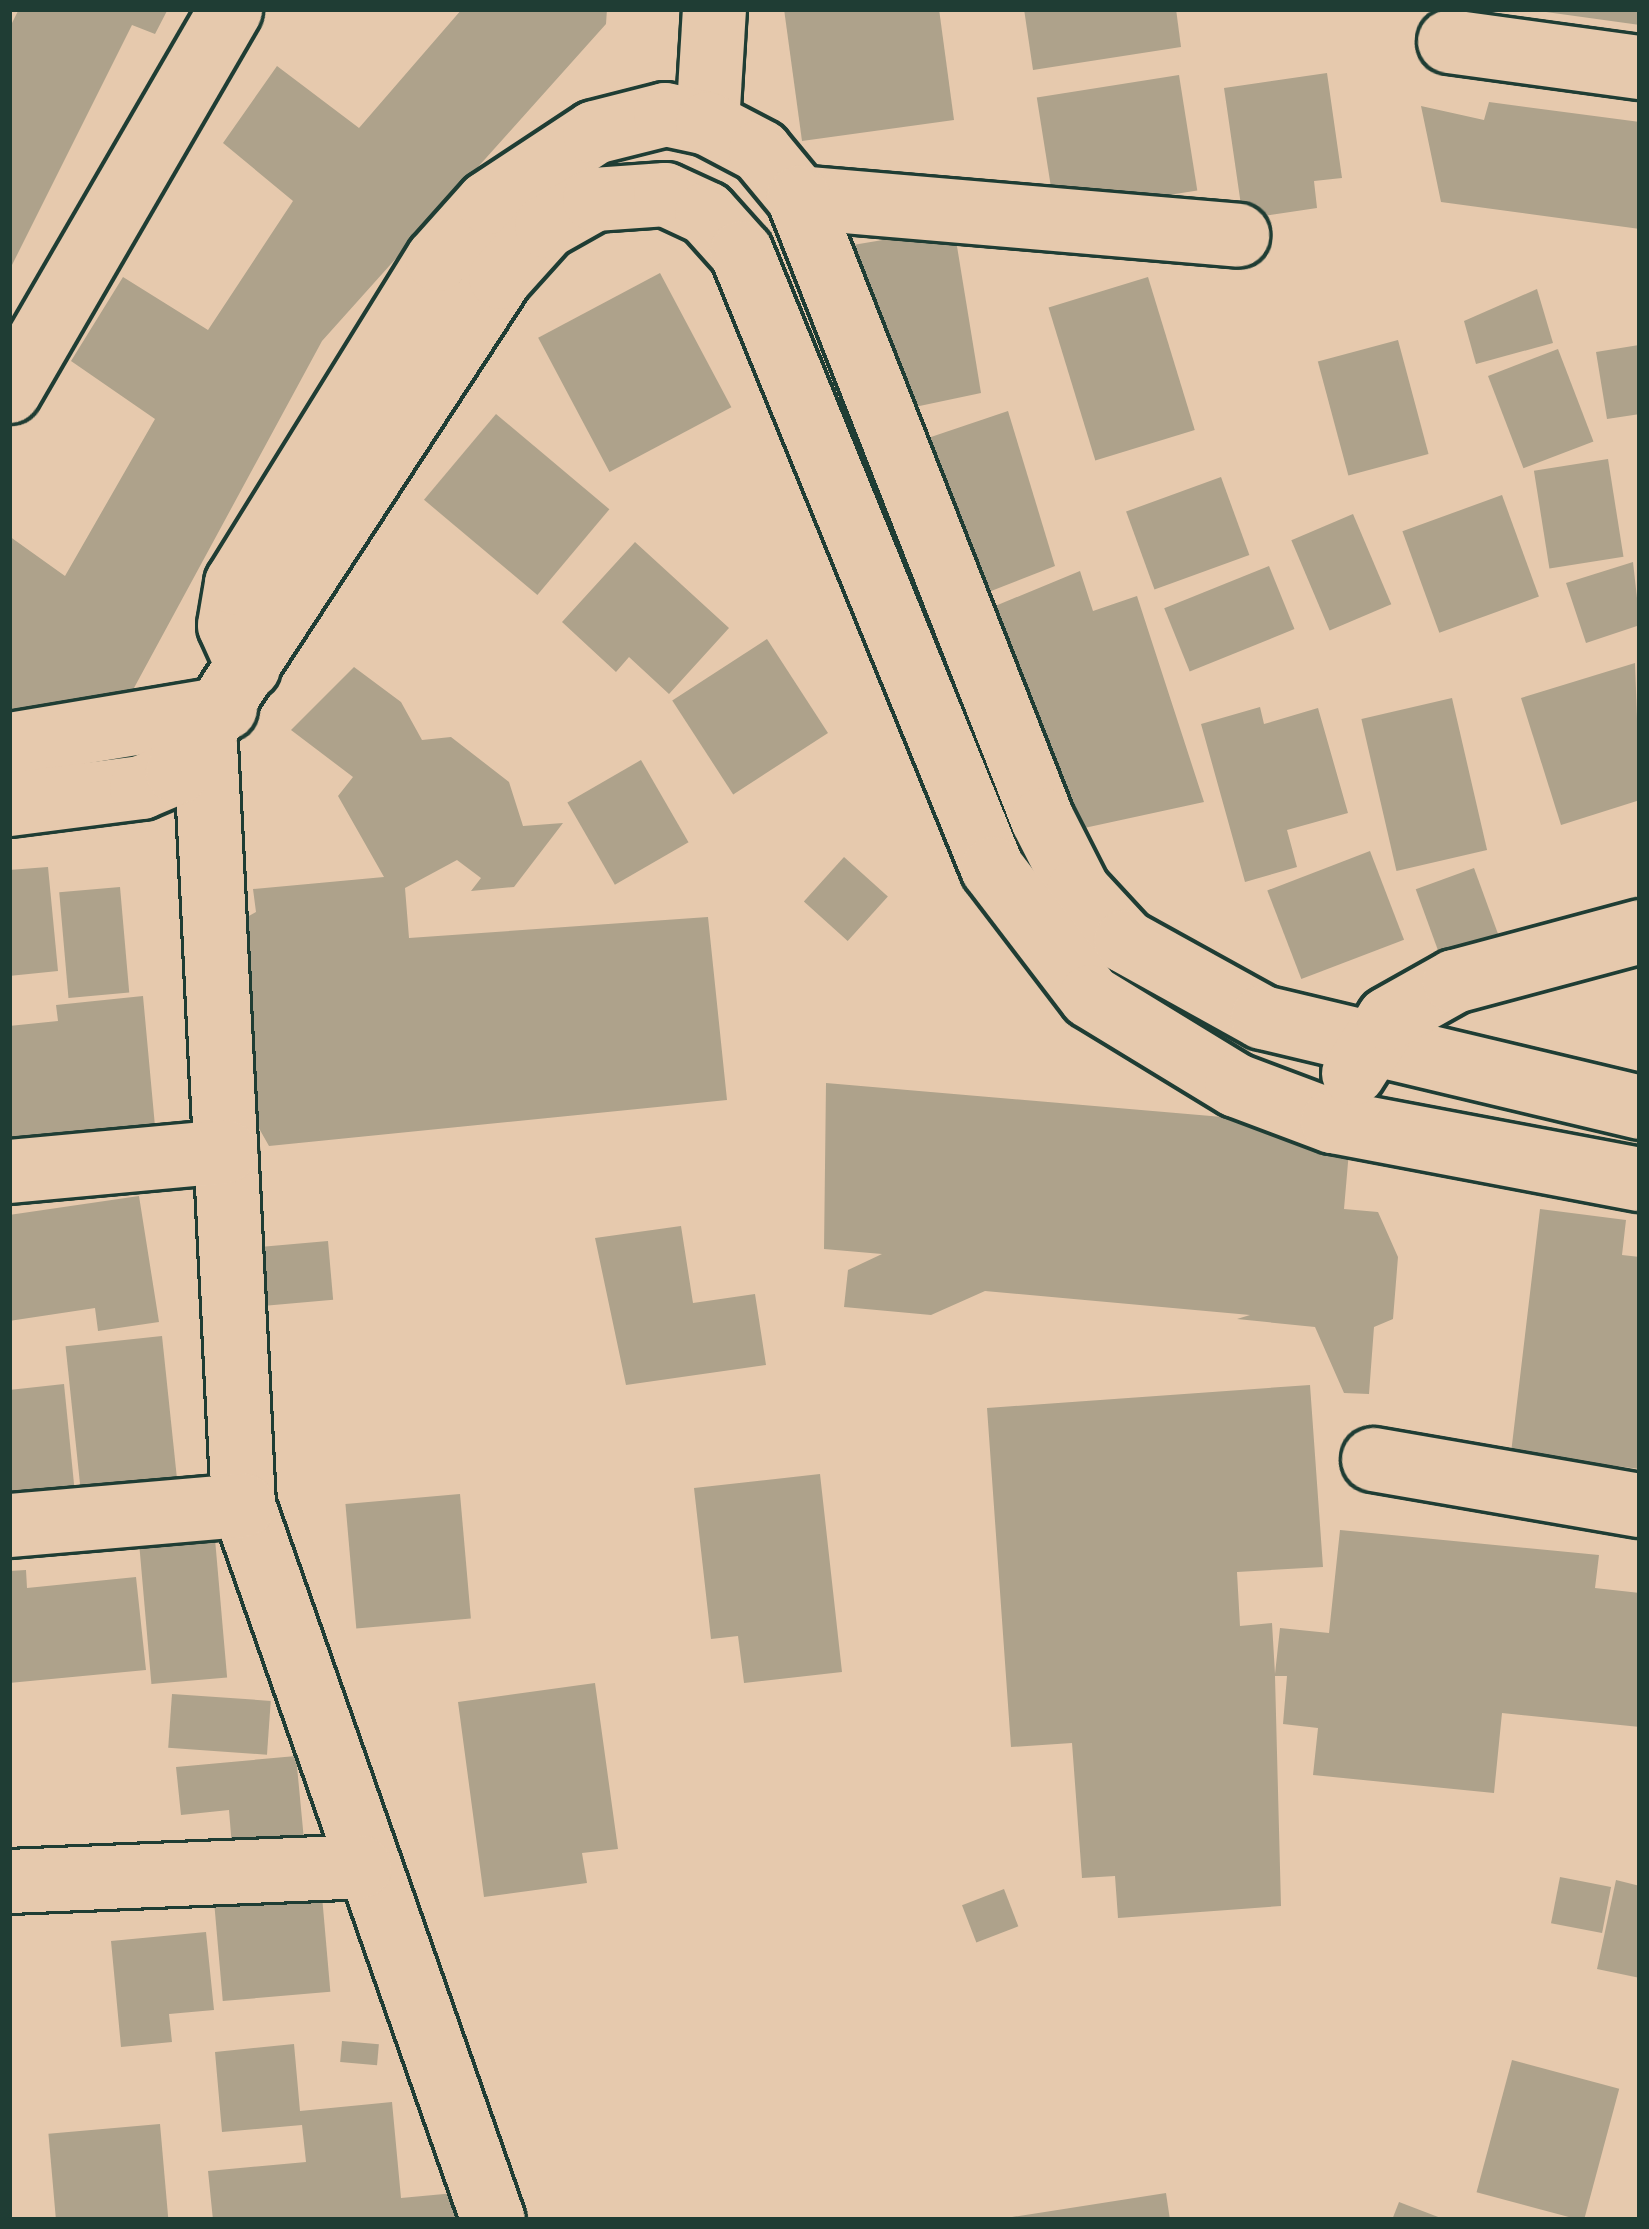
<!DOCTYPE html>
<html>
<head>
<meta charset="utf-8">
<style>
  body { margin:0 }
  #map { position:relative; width:1649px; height:2229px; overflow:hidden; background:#e6c9ad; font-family:"Architects Daughter",sans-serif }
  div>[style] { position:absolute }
  .building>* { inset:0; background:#aea28b; transform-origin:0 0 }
  .roads { filter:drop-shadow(3px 0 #1f3d34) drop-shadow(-3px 0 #1f3d34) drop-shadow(0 3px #1f3d34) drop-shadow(0 -3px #1f3d34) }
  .minor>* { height:63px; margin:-31.5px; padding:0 31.5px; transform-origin:31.5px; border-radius:31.5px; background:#e6c9ad }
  span { translate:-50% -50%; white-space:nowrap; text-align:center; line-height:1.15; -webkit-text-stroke:10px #e6c9ad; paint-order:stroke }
  .frame { position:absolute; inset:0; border:12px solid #1f3d34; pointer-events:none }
</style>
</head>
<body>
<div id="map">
  <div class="building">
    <i style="clip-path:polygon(19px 9px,168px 9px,155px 34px,132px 25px,9px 271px,9px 29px)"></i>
    <i style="clip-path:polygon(462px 9px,607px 9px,606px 24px,322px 341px,128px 699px,9px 731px,9px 536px,65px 576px,155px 419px,71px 361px,123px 277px,208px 330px,293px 201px,223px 143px,277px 66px,359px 128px)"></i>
    <i style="clip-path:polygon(784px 9px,939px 9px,954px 120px,802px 141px)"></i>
    <i style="clip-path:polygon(1024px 9px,1176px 9px,1181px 47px,1033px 70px)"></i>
    <i style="clip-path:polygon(1546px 9px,1640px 9px,1640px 25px,1546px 12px)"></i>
    <i style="clip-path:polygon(1327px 73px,1342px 178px,1314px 181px,1317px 208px,1243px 219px,1224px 88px)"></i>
    <i style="left:1179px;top:75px;width:117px;height:144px;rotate:81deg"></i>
    <i style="clip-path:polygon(1489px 102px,1640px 122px,1640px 229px,1441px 202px,1421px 106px,1484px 120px)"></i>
    <i style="clip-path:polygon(954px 228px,981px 393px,910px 408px,847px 246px)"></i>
    <i style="left:660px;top:273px;width:152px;height:138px;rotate:62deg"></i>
    <i style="left:1148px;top:277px;width:160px;height:104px;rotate:73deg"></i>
    <i style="clip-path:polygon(1537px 289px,1553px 343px,1476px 364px,1464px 321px)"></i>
    <i style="left:1398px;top:340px;width:118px;height:83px;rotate:75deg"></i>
    <i style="clip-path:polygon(1639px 345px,1640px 414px,1607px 419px,1596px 352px)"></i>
    <i style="left:1558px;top:349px;width:99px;height:75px;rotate:69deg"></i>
    <i style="clip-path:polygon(1008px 411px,1055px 566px,986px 593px,925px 439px)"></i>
    <i style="left:496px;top:414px;width:148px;height:112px;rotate:40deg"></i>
    <i style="left:1608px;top:459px;width:99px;height:75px;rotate:81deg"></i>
    <i style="left:1221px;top:477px;width:83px;height:101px;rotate:70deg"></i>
    <i style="left:1502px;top:495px;width:108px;height:106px;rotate:70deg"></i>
    <i style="left:1353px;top:514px;width:98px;height:67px;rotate:67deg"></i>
    <i style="clip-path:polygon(635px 542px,729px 628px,669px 694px,629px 657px,616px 672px,562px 622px)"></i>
    <i style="clip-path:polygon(1633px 562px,1640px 625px,1586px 643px,1566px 583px)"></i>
    <i style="left:1269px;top:566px;width:68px;height:113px;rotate:68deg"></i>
    <i style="clip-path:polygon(1080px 571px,1093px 611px,1137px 596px,1204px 802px,1075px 830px,988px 609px)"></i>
    <i style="left:767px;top:639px;width:112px;height:113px;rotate:57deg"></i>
    <i style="clip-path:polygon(1635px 663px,1640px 800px,1561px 825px,1521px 698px)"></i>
    <i style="clip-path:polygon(354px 667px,401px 702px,422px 740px,451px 737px,509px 782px,523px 826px,563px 823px,514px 887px,471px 891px,481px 878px,457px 860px,405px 888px,409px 938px,708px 917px,727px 1100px,269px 1146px,243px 1100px,231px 926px,256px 912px,253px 889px,384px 877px,338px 796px,353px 777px,291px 730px)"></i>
    <i style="left:1452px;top:698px;width:156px;height:93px;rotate:77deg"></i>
    <i style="clip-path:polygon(1260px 707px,1264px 724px,1318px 708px,1348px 813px,1287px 830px,1297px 867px,1245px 882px,1201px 724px)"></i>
    <i style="left:641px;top:760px;width:95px;height:85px;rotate:60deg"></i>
    <i style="left:1370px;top:851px;width:95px;height:110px;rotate:69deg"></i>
    <i style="left:844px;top:857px;width:59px;height:60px;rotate:42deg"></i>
    <i style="clip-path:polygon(48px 867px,58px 971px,9px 976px,9px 870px)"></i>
    <i style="left:1474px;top:868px;width:90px;height:62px;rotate:70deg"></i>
    <i style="left:120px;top:887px;width:106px;height:61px;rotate:85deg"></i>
    <i style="clip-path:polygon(143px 996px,157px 1148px,9px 1143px,9px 1026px,58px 1021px,56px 1005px)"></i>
    <i style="clip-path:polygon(826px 1083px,1351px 1128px,1344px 1209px,1378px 1212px,1398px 1257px,1393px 1319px,1374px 1327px,1369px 1394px,1344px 1393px,1315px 1327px,1237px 1319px,1250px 1315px,985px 1291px,931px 1315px,844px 1307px,848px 1270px,882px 1254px,824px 1249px)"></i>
    <i style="clip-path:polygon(139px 1196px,159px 1322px,98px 1331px,95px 1308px,9px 1321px,9px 1215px)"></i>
    <i style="clip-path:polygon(1540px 1209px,1626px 1220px,1622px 1255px,1640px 1257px,1640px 1469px,1511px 1453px)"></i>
    <i style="clip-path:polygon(681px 1226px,693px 1303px,755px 1294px,766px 1365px,626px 1385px,595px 1238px)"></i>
    <i style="left:328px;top:1241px;width:59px;height:93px;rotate:85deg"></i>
    <i style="left:162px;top:1336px;width:148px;height:97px;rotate:84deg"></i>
    <i style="clip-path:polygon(64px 1384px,75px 1494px,9px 1501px,9px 1390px)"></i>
    <i style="clip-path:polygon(1310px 1385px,1323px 1567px,1237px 1572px,1240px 1626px,1272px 1623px,1275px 1674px,1280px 1628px,1329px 1633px,1340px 1530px,1599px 1555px,1595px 1588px,1640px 1593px,1640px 1727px,1502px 1713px,1494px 1793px,1313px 1775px,1318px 1728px,1283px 1724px,1287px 1676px,1275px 1676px,1281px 1906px,1118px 1918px,1115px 1876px,1082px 1878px,1072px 1743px,1011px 1747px,987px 1408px)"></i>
    <i style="clip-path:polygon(820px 1474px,842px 1672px,744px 1683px,738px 1636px,711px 1639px,694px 1488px)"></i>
    <i style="left:460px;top:1494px;width:125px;height:115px;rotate:85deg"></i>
    <i style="left:215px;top:1539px;width:139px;height:76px;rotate:85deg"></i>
    <i style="clip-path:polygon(26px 1570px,27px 1588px,136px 1577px,146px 1670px,9px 1683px,9px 1571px)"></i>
    <i style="clip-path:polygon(595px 1683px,618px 1849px,582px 1853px,587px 1883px,484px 1897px,458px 1702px)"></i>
    <i style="left:172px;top:1694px;width:99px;height:54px;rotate:4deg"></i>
    <i style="clip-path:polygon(296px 1756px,304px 1840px,232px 1847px,229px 1810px,181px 1815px,176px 1767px)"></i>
    <i style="left:1560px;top:1877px;width:52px;height:47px;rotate:11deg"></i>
    <i style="clip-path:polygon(1616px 1880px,1640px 1886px,1640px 1978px,1597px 1969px)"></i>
    <i style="left:1004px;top:1889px;width:40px;height:45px;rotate:69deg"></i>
    <i style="left:322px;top:1896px;width:96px;height:108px;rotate:85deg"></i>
    <i style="clip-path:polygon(206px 1932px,214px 2010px,169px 2014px,172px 2042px,121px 2047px,111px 1941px)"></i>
    <i style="left:342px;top:2041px;width:37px;height:21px;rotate:5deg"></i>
    <i style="clip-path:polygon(294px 2044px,300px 2111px,392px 2102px,401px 2198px,455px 2193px,458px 2220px,213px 2220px,208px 2171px,306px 2162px,302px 2125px,222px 2132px,215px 2052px)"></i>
    <i style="left:1512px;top:2060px;width:111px;height:137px;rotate:15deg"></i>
    <i style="left:160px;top:2124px;width:96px;height:112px;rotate:85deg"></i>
    <i style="clip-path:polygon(1166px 2193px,1170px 2220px,1012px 2220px,1012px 2217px)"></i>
    <i style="clip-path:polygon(1399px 2202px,1446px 2220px,1392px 2220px)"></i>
  </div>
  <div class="roads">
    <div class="minor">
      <i style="left:1449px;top:41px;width:193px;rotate:7.8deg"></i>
      <i style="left:707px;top:123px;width:114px;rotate:-86.5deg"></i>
      <i style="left:798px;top:197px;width:441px;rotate:4.9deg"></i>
      <i style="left:9px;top:391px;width:441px;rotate:-59.9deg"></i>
      <i style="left:248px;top:667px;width:46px;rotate:-114.3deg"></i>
      <i style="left:229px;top:625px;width:43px;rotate:-80.5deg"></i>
      <i style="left:236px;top:583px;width:381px;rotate:-58.2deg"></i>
      <i style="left:437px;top:259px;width:76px;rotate:-48.2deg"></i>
      <i style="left:488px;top:202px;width:127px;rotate:-33.4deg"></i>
      <i style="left:594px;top:132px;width:73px;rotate:-14.2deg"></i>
      <i style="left:665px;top:114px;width:43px;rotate:12.1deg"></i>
      <i style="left:707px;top:123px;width:60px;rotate:27.8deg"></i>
      <i style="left:760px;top:151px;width:60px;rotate:50.4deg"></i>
      <i style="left:798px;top:197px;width:668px;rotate:68.58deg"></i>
      <i style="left:1042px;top:819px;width:80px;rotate:63.1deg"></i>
      <i style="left:1078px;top:890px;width:69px;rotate:47.3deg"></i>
      <i style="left:1125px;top:941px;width:157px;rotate:29deg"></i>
      <i style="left:1262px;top:1017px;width:389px;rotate:13.4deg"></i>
      <i style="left:9px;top:744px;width:219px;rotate:-9.5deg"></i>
      <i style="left:205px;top:744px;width:762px;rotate:87.14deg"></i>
      <i style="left:243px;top:1505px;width:757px;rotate:70.73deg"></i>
      <i style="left:9px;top:804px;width:133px;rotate:-7.3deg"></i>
      <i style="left:141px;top:787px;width:39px;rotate:-23deg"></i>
      <i style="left:177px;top:772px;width:591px;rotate:-56.87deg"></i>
      <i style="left:500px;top:277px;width:69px;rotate:-48deg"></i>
      <i style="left:546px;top:226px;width:55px;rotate:-29.4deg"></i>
      <i style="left:594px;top:199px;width:71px;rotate:-4deg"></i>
      <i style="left:665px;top:194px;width:45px;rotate:24.9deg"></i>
      <i style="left:706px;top:213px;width:52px;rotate:48.1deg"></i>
      <i style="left:741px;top:252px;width:665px;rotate:67.83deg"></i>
      <i style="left:992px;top:868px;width:161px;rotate:52.6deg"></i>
      <i style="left:1090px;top:996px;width:171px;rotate:31.4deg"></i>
      <i style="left:1236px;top:1085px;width:103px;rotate:20.6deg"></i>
      <i style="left:1332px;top:1121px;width:313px;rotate:10.7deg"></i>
      <i style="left:1353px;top:1073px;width:65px;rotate:-57.5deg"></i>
      <i style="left:1388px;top:1018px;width:76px;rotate:-29.3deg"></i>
      <i style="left:1454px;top:981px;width:193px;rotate:-15deg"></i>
      <i style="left:9px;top:1171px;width:217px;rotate:-5.3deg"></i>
      <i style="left:1373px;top:1459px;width:271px;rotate:9.8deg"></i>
      <i style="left:9px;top:1525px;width:235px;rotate:-4.9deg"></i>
      <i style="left:9px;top:1881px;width:351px;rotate:-2.4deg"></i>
    </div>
  </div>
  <div class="frame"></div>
</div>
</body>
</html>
